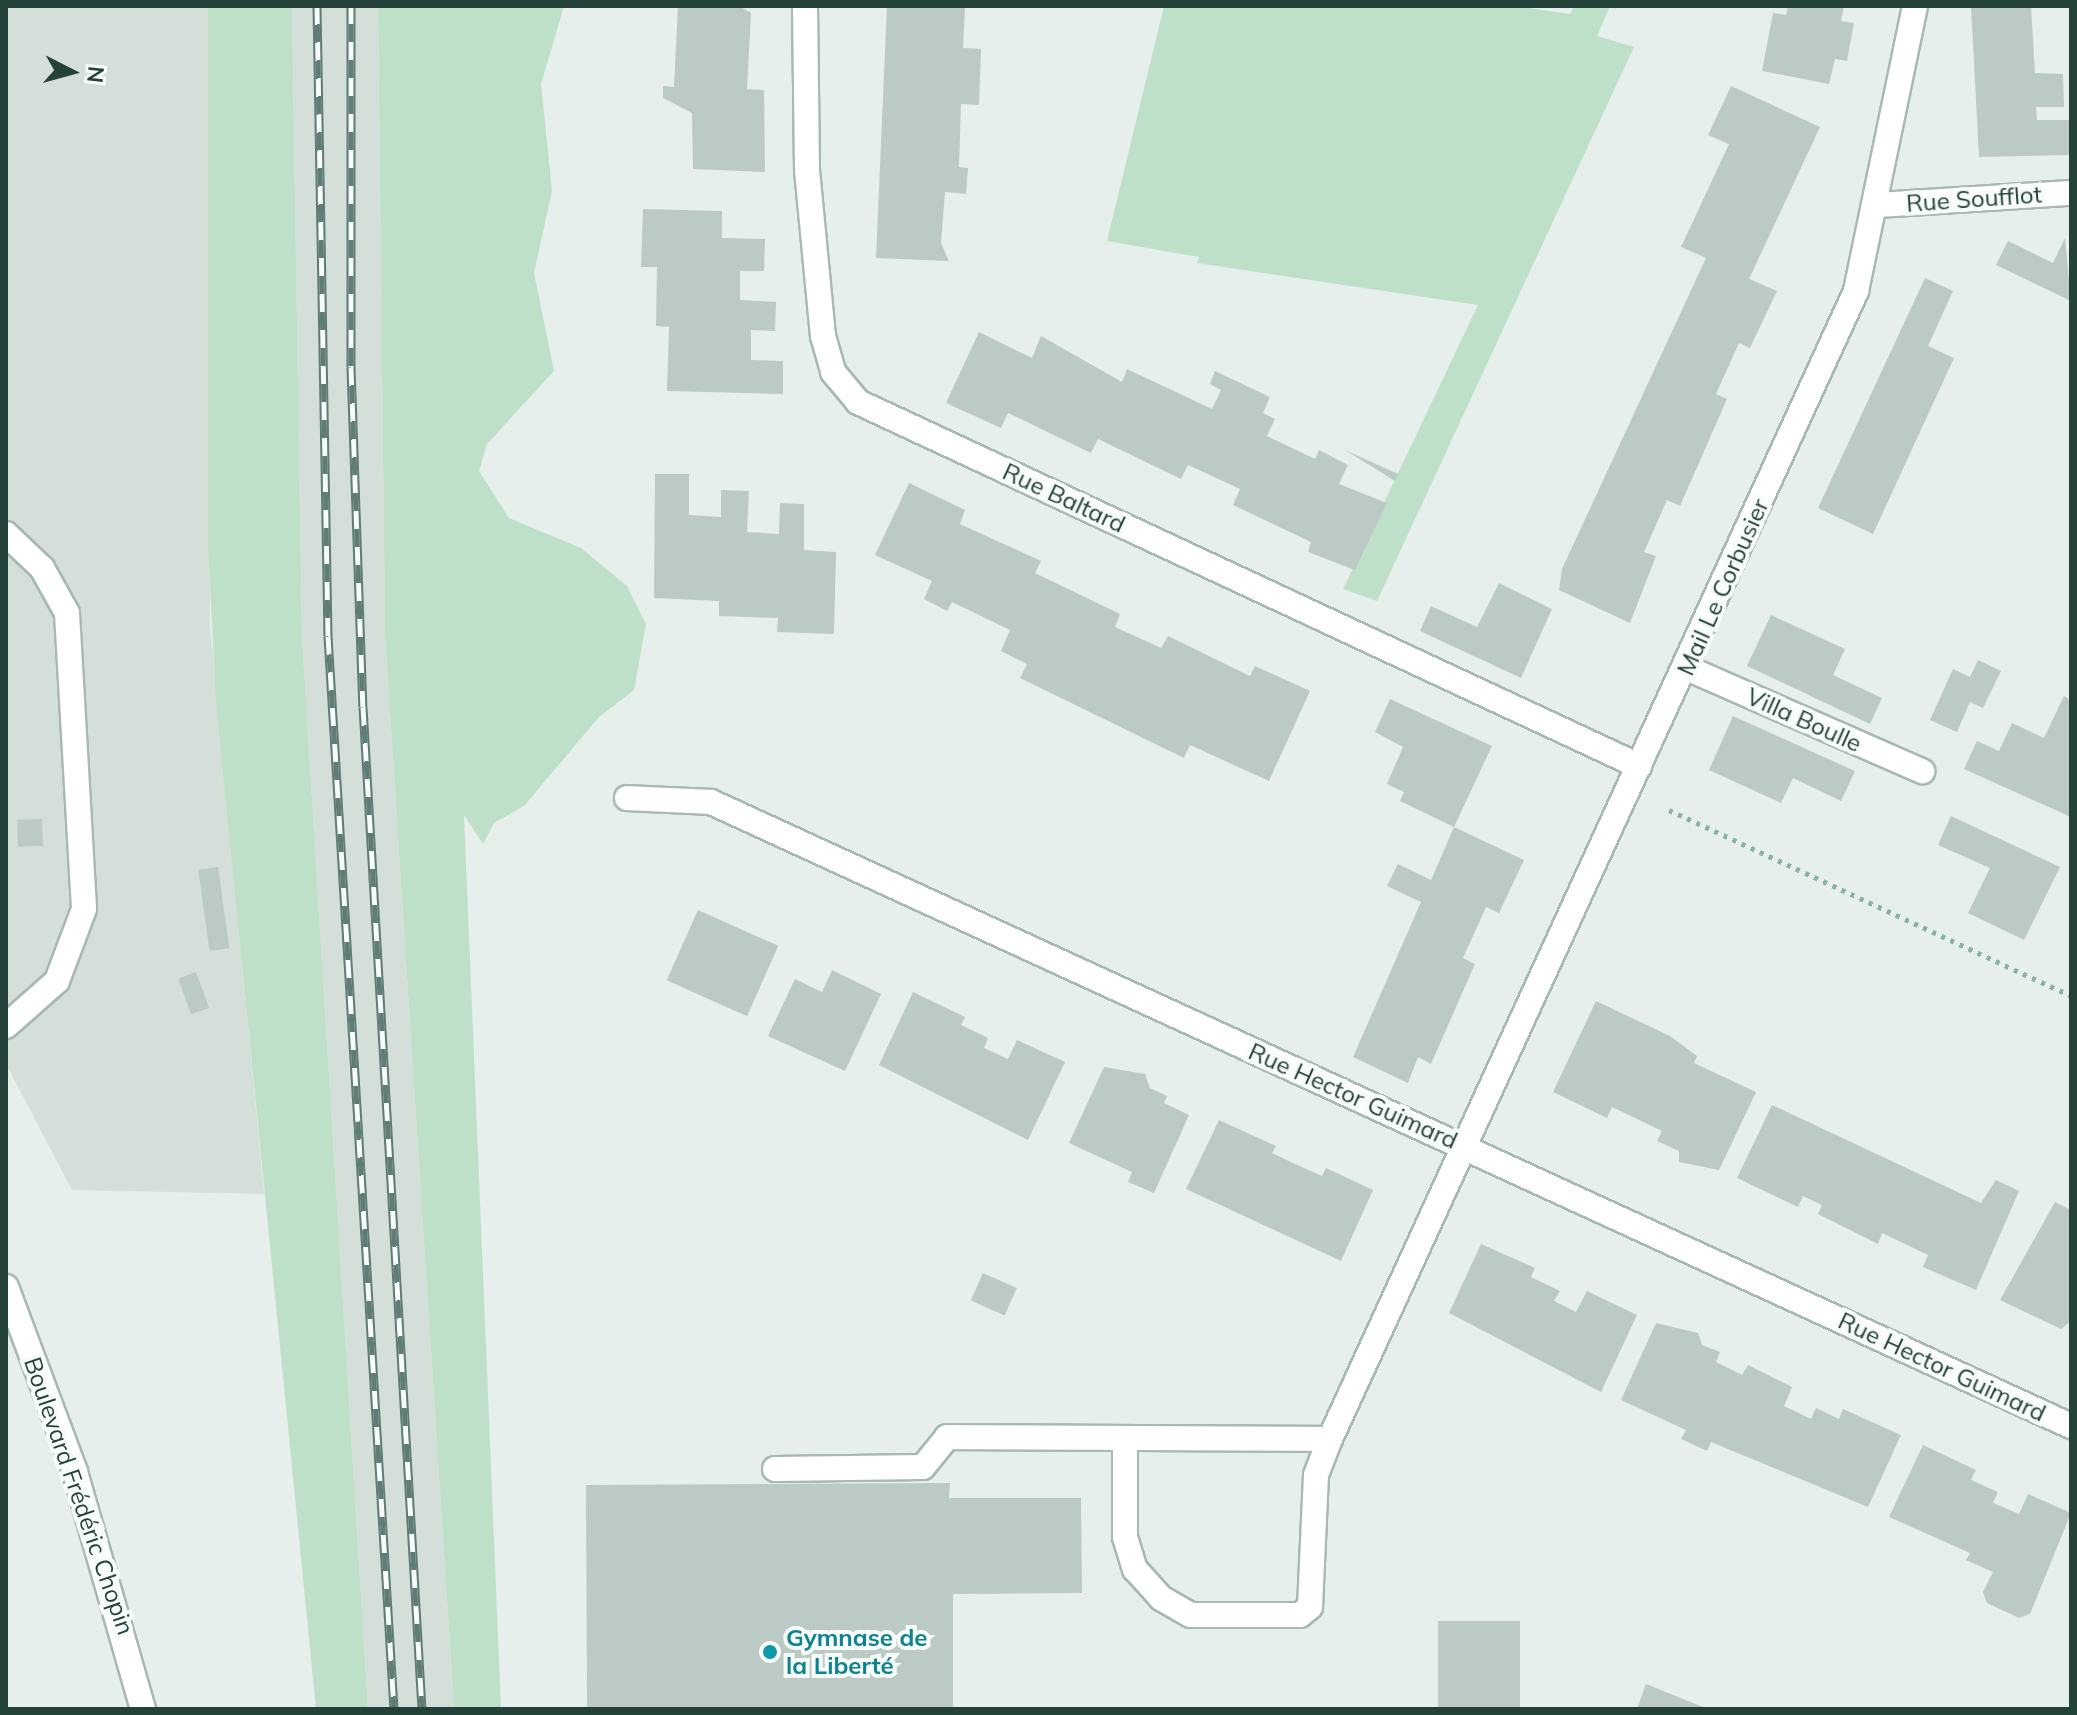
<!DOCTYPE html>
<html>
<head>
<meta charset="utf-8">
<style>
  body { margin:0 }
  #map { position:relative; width:2077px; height:1715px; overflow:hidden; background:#e6efeb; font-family:Mulish,sans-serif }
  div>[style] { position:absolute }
  .built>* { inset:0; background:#d4dfda }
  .green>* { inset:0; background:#bfe0c8 }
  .building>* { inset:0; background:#bbcac4; transform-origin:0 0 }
  .path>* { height:5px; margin-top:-2.5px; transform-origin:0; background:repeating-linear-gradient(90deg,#86b3a5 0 4px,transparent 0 10px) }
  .roads { filter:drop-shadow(2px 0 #a8b8b2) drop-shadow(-2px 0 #a8b8b2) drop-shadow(0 2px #a8b8b2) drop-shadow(0 -2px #a8b8b2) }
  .minor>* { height:24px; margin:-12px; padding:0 12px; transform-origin:12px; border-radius:12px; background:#fff }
  .rail>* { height:9px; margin-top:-4.5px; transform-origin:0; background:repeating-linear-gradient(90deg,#f7fbf9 0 18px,#5f7d75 0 36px); box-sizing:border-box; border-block:2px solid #5f7d75 }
  .dots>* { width:22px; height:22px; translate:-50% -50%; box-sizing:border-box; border:4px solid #f7fbf9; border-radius:50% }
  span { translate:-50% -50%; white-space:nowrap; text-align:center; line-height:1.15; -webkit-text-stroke:8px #f7fbf9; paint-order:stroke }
  .street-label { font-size:24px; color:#24423a }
  .culture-label { font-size:24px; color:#0d838f; font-weight:700 }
  .left { translate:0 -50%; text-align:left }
  .frame { position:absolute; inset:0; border:8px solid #24423a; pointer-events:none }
  .north { position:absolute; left:32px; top:32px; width:80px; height:80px; -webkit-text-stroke:6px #f7fbf9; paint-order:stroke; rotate:96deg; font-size:22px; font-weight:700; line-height:32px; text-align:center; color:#24423a }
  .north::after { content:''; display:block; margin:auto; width:28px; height:36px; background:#24423a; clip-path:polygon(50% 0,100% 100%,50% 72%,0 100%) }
</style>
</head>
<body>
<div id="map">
  <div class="built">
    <i style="clip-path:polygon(6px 6px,208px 6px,210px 625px,264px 1194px,72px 1190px,6px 1064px)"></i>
    <i style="clip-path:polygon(292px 6px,378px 6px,385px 635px,454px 1709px,368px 1709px,302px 636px)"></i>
  </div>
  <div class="green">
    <i style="clip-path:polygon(208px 6px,292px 6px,302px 636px,368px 1709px,316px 1709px,216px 702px,208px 545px)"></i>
    <i style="clip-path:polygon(378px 6px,564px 6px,541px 84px,552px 191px,534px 273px,554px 371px,487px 444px,479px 471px,509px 518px,581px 548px,627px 586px,646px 624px,634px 690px,599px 717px,524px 806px,494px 823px,483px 844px,464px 815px,501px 1709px,454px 1709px,385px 635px)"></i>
    <i style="clip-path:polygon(1164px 6px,1516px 6px,1570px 14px,1574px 6px,1610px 6px,1597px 36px,1634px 47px,1377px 601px,1343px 589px,1478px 305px,1197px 263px,1199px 257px,1107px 241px)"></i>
  </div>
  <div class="building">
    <i style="clip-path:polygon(678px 6px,739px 6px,751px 13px,747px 89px,764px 90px,765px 172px,693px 169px,692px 113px,663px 98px,663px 86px,674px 87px)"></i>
    <i style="clip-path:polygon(887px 6px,965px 6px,963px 48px,981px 49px,979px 105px,961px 104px,959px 167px,968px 168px,966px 194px,945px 192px,941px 243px,949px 261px,876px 258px)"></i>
    <i style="clip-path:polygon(1788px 6px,1844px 6px,1841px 21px,1854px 23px,1847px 61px,1835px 59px,1829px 84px,1762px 71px,1773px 13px,1786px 15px)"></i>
    <i style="clip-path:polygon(1971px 6px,2031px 6px,2035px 73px,2063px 74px,2064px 107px,2036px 107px,2037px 120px,2071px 120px,2071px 155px,1979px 157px)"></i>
    <i style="clip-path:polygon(1731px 86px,1820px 127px,1749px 279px,1777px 291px,1750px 348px,1739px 343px,1716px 394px,1727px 399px,1680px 506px,1667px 500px,1644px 552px,1656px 556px,1630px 623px,1559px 590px,1562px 569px,1706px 258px,1681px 247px,1729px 144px,1708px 135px)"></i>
    <i style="clip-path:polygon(643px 209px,722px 211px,722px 238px,765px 239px,764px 271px,740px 271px,740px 300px,776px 302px,775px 331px,751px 330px,751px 360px,783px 361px,783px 394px,667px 391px,669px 327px,656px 326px,657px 267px,641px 267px)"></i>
    <i style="clip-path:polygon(2065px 238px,2071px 301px,1996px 265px,2008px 241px,2053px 263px)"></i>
    <i style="clip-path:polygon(1925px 278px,1953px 291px,1928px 346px,1954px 358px,1873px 534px,1818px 508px)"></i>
    <i style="clip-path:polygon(979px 332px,1032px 358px,1041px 336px,1122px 382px,1127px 369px,1212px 409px,1221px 390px,1210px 384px,1215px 371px,1270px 397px,1263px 413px,1275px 419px,1267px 436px,1315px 459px,1319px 450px,1348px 465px,1339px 484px,1387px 503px,1355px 570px,1308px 552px,1311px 542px,1233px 505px,1240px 489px,1188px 465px,1181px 479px,1098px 439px,1091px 453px,1008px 413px,1001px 428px,946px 403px)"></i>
    <i style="clip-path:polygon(1345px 450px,1398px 474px,1395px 481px)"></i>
    <i style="clip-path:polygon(655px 474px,689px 474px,689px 515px,721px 517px,721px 490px,749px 491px,747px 532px,779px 534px,780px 503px,804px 504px,804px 550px,836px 552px,834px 634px,777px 632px,778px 618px,719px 616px,719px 601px,654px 598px)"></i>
    <i style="clip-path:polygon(909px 483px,965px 510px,960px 524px,1041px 561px,1035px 573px,1120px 614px,1115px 627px,1161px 648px,1168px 636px,1250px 676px,1255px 666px,1310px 691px,1269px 781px,1190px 745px,1184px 758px,1020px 678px,1027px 664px,1001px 651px,1010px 630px,952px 602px,947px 611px,924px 599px,932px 581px,875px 555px)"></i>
    <i style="clip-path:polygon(1499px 583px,1552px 609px,1521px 678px,1420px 631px,1431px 606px,1477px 627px)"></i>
    <i style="clip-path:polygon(1771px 615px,1845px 649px,1833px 675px,1882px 698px,1870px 724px,1747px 666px)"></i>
    <i style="clip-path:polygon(1978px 660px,2001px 671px,1983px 708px,1970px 702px,1957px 732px,1930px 720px,1953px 669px,1970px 677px)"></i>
    <i style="clip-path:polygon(2064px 696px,2071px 700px,2071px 817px,1964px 769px,1977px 741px,1999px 751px,2012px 723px,2044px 738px)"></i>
    <i style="clip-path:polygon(1390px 699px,1492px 746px,1454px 827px,1524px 860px,1499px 913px,1486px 907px,1463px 958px,1475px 964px,1431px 1064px,1418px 1057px,1408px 1083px,1353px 1057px,1421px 902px,1387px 886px,1398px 864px,1431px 880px,1454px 827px,1400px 801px,1404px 792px,1387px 784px,1403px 747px,1375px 732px)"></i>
    <i style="clip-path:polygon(1733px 716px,1855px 771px,1841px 801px,1793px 778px,1781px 803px,1709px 770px)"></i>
    <i style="clip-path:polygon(1951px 816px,2060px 867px,2024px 940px,1968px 913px,1990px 868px,1938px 845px)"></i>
    <i style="left:42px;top:819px;width:27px;height:25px;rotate:88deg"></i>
    <i style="left:218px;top:867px;width:82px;height:20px;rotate:82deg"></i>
    <i style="left:698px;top:910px;width:88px;height:77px;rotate:24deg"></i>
    <i style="clip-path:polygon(832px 970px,881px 994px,845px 1071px,768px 1036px,795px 979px,822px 992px)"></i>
    <i style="left:196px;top:972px;width:38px;height:19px;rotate:70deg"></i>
    <i style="clip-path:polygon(913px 992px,965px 1017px,961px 1025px,988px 1038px,984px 1048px,1008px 1059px,1017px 1040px,1065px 1062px,1028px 1140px,879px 1065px)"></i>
    <i style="clip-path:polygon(1596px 1001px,1670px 1036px,1697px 1056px,1694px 1063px,1756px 1092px,1719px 1170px,1679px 1162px,1679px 1151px,1657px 1141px,1662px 1131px,1612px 1107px,1607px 1118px,1553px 1092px)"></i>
    <i style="clip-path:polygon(1104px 1067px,1145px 1074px,1150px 1088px,1167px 1096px,1164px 1103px,1189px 1115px,1154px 1193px,1128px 1182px,1132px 1172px,1069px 1143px)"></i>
    <i style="clip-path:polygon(1772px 1105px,1981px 1203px,1996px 1180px,2019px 1191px,1976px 1290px,1923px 1267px,1928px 1255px,1882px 1233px,1878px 1244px,1818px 1214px,1822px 1205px,1803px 1196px,1798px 1207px,1737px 1178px)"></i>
    <i style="clip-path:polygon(1219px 1120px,1276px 1146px,1272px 1153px,1295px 1164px,1322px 1176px,1326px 1168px,1373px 1190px,1341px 1261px,1186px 1189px)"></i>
    <i style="clip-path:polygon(2055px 1202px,2071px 1210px,2071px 1321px,2061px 1329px,2000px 1300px)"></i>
    <i style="clip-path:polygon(1481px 1244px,1535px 1268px,1531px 1277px,1560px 1291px,1554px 1301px,1576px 1312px,1587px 1291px,1637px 1315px,1601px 1392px,1449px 1313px)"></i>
    <i style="left:983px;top:1273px;width:37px;height:30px;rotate:24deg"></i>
    <i style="clip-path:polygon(1656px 1323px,1698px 1333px,1702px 1345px,1720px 1352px,1716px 1362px,1742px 1375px,1748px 1365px,1792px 1387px,1784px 1406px,1811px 1419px,1816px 1408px,1839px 1419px,1843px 1409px,1901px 1435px,1868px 1507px,1711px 1442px,1707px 1451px,1681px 1439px,1686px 1430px,1621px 1400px)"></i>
    <i style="clip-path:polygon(1923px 1445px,1976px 1470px,1971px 1480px,1998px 1492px,1993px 1503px,2019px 1514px,2028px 1494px,2071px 1513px,2030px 1614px,2019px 1618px,1987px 1603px,1983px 1592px,1993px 1572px,1966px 1560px,1970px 1553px,1889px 1517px)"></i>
    <i style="clip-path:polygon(950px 1483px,949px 1498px,1081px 1498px,1082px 1593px,953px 1594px,953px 1709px,587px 1709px,586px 1485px)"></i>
    <i style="left:1438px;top:1621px;width:82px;height:88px"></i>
    <i style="clip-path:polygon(1646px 1684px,1708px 1709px,1637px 1709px)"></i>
  </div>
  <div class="path">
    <i style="left:1669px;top:810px;width:443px;rotate:24.8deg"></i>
  </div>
  <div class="roads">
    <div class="minor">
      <i style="left:805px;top:6px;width:164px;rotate:89.3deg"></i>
      <i style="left:807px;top:170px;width:167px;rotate:84.5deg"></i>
      <i style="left:823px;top:336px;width:37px;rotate:74deg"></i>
      <i style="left:833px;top:372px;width:39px;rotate:50deg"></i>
      <i style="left:858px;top:402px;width:862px;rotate:24.99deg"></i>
      <i style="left:1878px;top:205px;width:193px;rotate:-3.6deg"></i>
      <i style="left:6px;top:534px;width:50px;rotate:43.4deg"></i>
      <i style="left:42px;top:568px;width:51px;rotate:60.9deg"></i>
      <i style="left:67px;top:613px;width:296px;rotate:86.7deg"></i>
      <i style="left:84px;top:909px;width:77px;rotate:110.6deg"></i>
      <i style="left:57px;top:981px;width:68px;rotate:138.6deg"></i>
      <i style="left:1687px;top:668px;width:257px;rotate:23.7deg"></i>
      <i style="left:627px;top:798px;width:84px;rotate:2.7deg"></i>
      <i style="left:711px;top:802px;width:1496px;rotate:24.65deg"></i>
      <i style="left:6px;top:1287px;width:197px;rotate:69.5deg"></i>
      <i style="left:75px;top:1472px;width:247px;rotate:74deg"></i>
      <i style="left:1125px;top:1439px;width:98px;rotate:90deg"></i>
      <i style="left:1125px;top:1537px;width:34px;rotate:73deg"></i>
      <i style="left:1135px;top:1569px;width:39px;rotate:48deg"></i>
      <i style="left:1161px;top:1598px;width:34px;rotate:30deg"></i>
      <i style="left:1191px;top:1615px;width:109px"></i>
      <i style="left:1300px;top:1615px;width:13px;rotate:-39deg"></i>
      <i style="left:1310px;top:1607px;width:132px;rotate:-87.4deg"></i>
      <i style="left:1316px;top:1475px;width:39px;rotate:-69deg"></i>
      <i style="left:1330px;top:1439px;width:1263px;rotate:-65.38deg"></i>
      <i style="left:1856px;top:291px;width:291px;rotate:-78.3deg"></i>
      <i style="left:775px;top:1469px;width:148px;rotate:-0.8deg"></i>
      <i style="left:923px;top:1467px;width:38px;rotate:-51deg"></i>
      <i style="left:947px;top:1437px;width:383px;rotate:0.3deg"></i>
    </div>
  </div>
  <div class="rail">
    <i style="left:317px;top:6px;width:630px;rotate:89deg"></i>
    <i style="left:328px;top:636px;width:1075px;rotate:86.48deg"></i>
    <i style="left:351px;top:6px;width:361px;rotate:90deg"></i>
    <i style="left:351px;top:367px;width:340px;rotate:88deg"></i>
    <i style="left:363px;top:707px;width:1004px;rotate:86.63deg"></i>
  </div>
  <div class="dots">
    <i style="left:770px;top:1652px;background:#0f9aa8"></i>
  </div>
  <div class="street-label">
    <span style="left:1974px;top:199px;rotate:-4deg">Rue Soufflot</span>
    <span style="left:1064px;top:498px;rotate:25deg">Rue Baltard</span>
    <span style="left:1723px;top:587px;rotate:-66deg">Mail Le Corbusier</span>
    <span style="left:1804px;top:720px;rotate:24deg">Villa Boulle</span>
    <span style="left:1353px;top:1096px;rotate:24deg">Rue Hector Guimard</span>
    <span style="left:1942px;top:1367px;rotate:25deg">Rue Hector Guimard</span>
    <span style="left:79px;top:1496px;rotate:71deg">Boulevard Frédéric Chopin</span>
  </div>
  <div class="culture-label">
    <span class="left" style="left:786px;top:1652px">Gymnase de<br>la Liberté</span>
  </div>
  <div class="frame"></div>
  <div class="north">N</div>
</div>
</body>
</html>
